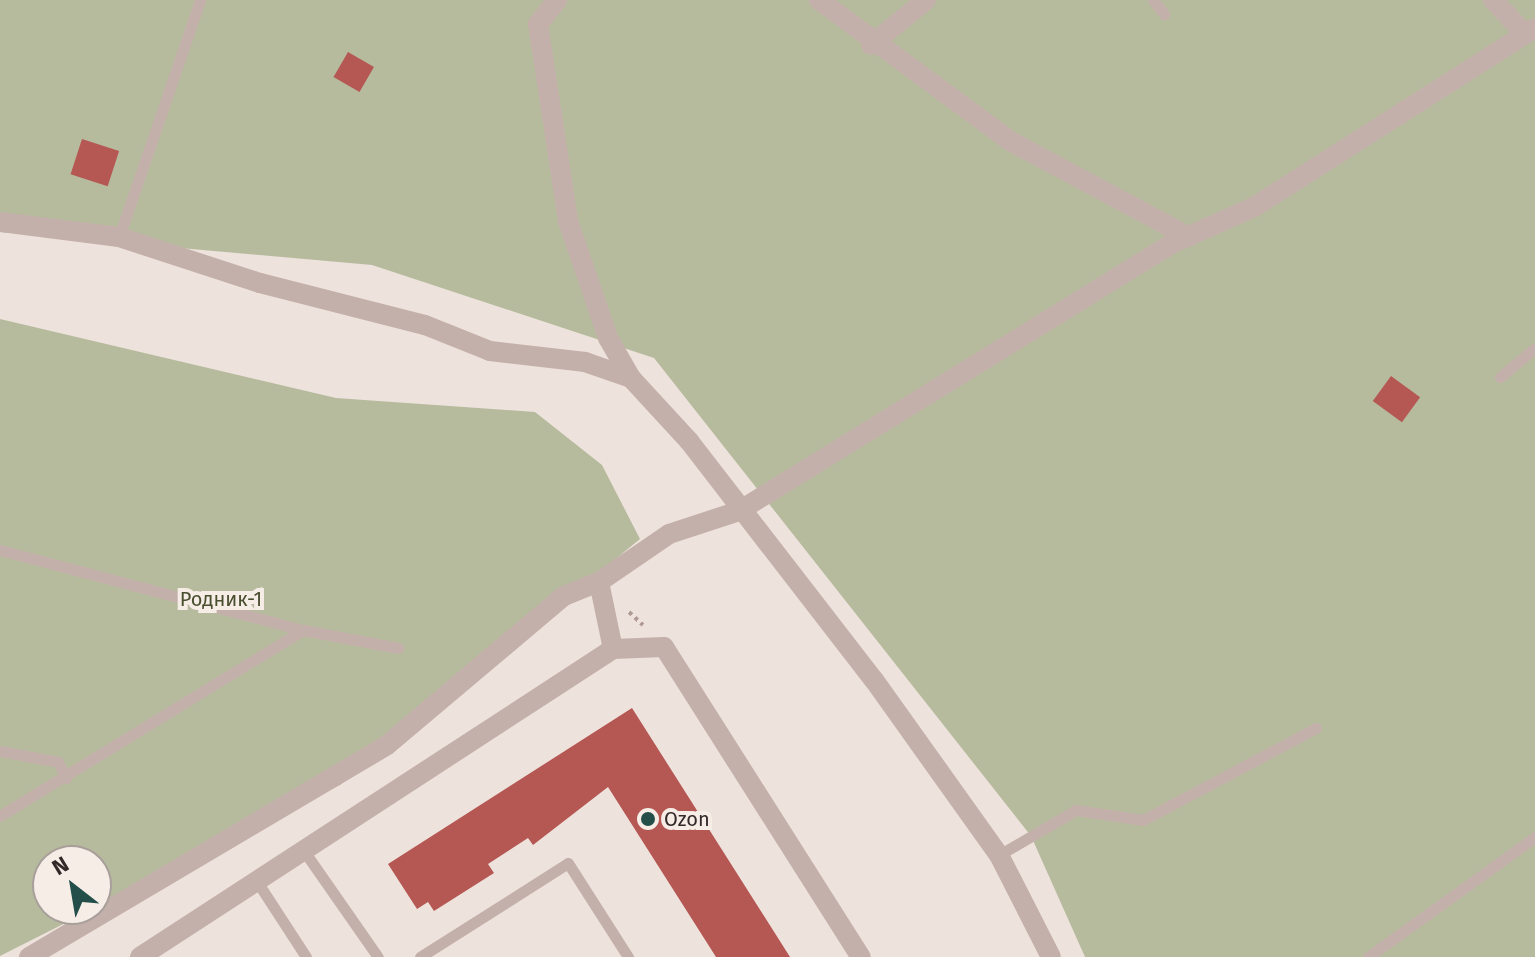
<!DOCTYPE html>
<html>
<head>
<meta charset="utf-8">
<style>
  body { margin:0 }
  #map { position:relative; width:1535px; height:957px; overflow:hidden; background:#eee2dc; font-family:"Fira Sans",sans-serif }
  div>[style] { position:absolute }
  .green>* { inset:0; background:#b7bb9e }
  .building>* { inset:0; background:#b55753; transform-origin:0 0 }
  .path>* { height:4px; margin-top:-2px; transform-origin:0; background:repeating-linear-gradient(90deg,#b09a94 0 4px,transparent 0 8px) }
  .service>* { height:11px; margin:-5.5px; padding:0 5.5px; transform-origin:5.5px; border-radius:5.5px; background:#c4b0aa }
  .minor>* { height:20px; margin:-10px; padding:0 10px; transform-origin:10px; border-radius:10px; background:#c4b0aa }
  .dots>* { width:22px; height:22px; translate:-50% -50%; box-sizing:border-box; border:4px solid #f6ede7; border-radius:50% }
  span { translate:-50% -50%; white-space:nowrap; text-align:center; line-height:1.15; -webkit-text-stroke:8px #f6ede7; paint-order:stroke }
  .park-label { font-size:20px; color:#494e2f }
  .poi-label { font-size:20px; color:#332928 }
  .left { translate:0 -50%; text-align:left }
  .north { position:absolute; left:32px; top:845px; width:80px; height:80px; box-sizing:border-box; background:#f6ede7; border:2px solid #a89f9b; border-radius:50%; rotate:329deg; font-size:22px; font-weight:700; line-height:32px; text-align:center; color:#332928 }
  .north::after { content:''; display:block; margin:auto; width:28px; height:36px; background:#234e49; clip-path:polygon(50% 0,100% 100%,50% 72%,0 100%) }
</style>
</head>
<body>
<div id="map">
  <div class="green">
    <i style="clip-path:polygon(0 0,1535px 0,1535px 957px,1085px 957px,1031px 836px,654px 358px,372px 265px,0 232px)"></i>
    <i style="clip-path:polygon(0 319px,336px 398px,535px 412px,602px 465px,640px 539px,340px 785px,96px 907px,96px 861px,48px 861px,48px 909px,93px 909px,0 956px)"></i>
  </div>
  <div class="building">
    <i style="left:348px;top:52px;width:30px;height:29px;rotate:30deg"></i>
    <i style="left:82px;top:139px;width:39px;height:37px;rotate:18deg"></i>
    <i style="left:1391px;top:376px;width:36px;height:31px;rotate:36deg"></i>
    <i style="clip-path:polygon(632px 708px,790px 957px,716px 957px,608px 787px,533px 845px,528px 838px,488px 864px,494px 873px,434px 911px,428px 902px,417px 909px,388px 864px)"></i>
  </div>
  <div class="path">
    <i style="left:629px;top:612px;width:19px;rotate:43deg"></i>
  </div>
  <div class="service">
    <i style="left:1153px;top:0;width:18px;rotate:52deg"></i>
    <i style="left:119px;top:237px;width:250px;rotate:-71.1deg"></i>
    <i style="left:1500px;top:377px;width:45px;rotate:-39.6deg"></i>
    <i style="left:0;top:550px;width:313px;rotate:14.8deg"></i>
    <i style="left:303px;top:630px;width:356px;rotate:148.5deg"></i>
    <i style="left:303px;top:630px;width:97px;rotate:10.7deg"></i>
    <i style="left:0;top:751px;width:59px;rotate:10.7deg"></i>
    <i style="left:58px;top:762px;width:18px;rotate:63deg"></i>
    <i style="left:304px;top:851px;width:129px;rotate:55.1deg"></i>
    <i style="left:999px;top:855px;width:89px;rotate:-30.3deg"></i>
    <i style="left:1076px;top:810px;width:68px;rotate:8.5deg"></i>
    <i style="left:1143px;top:820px;width:196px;rotate:-28deg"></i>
    <i style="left:258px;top:883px;width:88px;rotate:57deg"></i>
    <i style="left:420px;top:957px;width:175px;rotate:-32.4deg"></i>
    <i style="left:568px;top:863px;width:112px;rotate:57.4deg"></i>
    <i style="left:1368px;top:957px;width:206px;rotate:-35.7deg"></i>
  </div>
  <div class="minor">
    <i style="left:557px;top:0;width:31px;rotate:128deg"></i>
    <i style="left:538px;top:24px;width:199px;rotate:81.3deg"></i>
    <i style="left:568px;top:221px;width:124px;rotate:71.1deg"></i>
    <i style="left:608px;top:338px;width:46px;rotate:60.1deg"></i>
    <i style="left:631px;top:378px;width:86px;rotate:47.4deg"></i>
    <i style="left:689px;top:441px;width:302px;rotate:52.3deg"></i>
    <i style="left:874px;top:680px;width:215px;rotate:54.5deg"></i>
    <i style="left:999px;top:855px;width:114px;rotate:63deg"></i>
    <i style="left:819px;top:0;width:237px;rotate:36.4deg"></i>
    <i style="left:1010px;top:141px;width:203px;rotate:28.2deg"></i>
    <i style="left:1493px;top:0;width:47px;rotate:46.7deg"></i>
    <i style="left:871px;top:45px;width:71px;rotate:-39.3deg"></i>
    <i style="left:0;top:222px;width:120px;rotate:7.2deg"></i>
    <i style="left:119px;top:237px;width:148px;rotate:18.1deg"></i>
    <i style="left:260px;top:283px;width:170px;rotate:14.3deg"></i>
    <i style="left:425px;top:325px;width:70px;rotate:21.8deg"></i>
    <i style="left:490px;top:351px;width:96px;rotate:6.6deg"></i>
    <i style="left:585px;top:362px;width:49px;rotate:19.2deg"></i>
    <i style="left:613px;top:649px;width:68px;rotate:-101.8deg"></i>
    <i style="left:599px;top:582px;width:85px;rotate:-34.4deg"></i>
    <i style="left:669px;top:534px;width:74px;rotate:-18.2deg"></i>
    <i style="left:739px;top:511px;width:510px;rotate:-31.7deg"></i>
    <i style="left:1173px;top:243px;width:89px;rotate:-24deg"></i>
    <i style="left:1254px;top:207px;width:333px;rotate:-32.5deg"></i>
    <i style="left:29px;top:957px;width:416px;rotate:-30.6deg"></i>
    <i style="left:387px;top:745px;width:231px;rotate:-40.1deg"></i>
    <i style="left:564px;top:596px;width:38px;rotate:-22deg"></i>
    <i style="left:140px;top:957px;width:564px;rotate:-33.07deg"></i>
    <i style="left:613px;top:649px;width:51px;rotate:-2.2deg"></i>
    <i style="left:664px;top:647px;width:367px;rotate:57.6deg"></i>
  </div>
  <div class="dots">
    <i style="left:648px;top:819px;background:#234e49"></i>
  </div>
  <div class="park-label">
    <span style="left:221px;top:599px">Родник-1</span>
  </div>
  <div class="poi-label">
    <span class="left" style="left:664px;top:819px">Ozon</span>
  </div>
  <div class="north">N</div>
</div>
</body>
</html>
